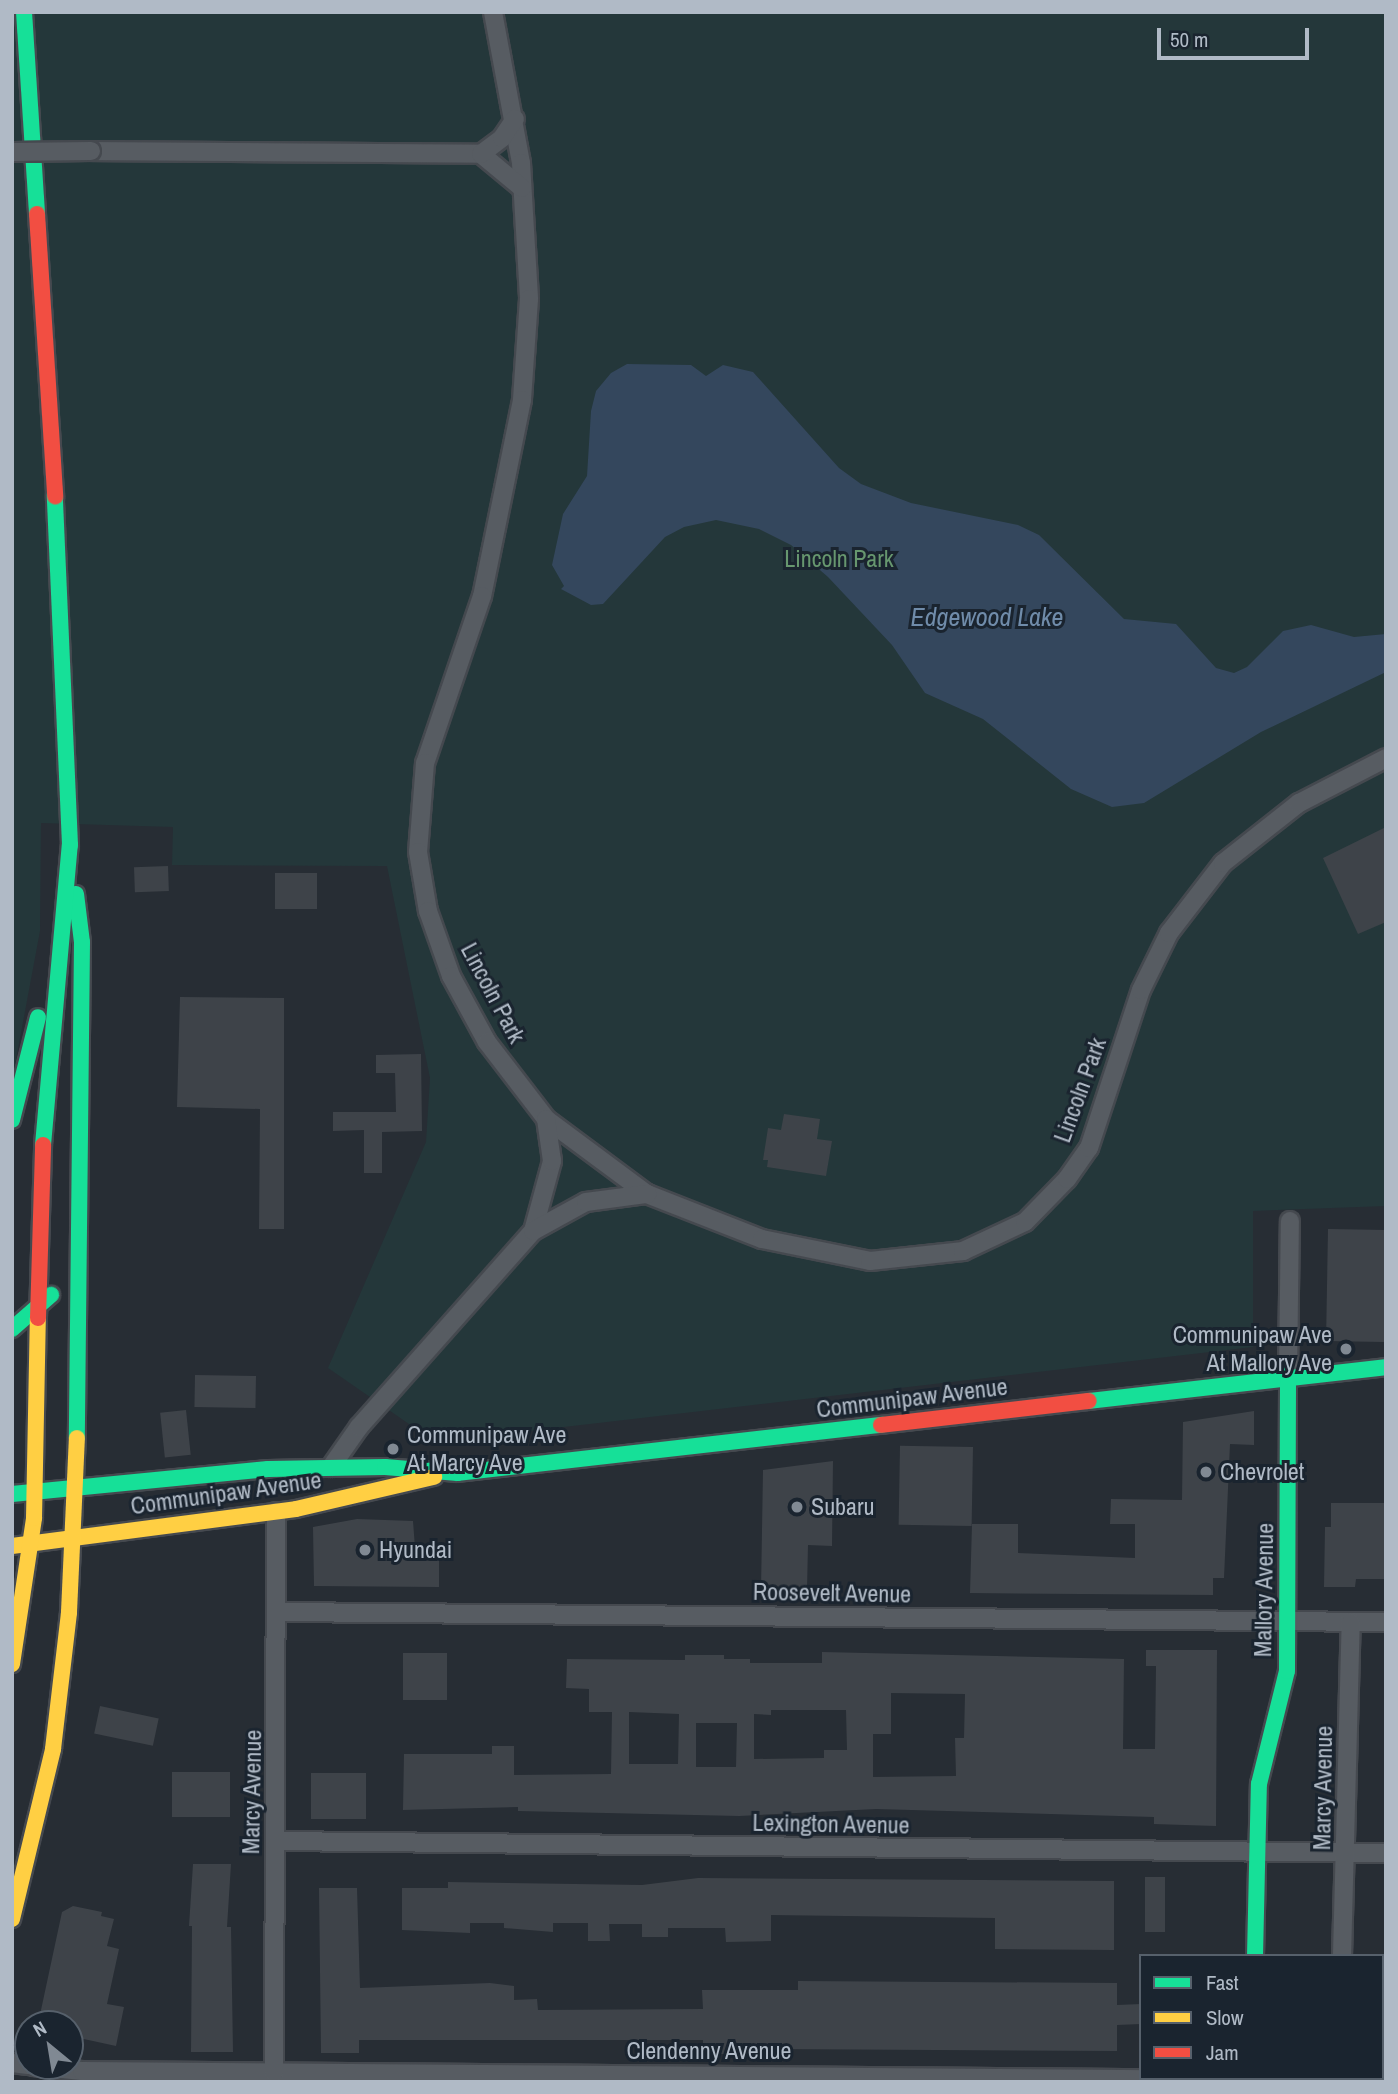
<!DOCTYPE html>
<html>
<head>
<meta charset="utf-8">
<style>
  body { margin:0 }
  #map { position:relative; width:1398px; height:2094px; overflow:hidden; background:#272d34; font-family:"Archivo Narrow",sans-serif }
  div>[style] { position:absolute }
  .green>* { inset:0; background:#24373a }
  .water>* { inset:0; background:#34475d }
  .building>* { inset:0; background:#3e4349; transform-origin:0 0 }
  .roads { filter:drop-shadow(2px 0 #45494f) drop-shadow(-2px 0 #45494f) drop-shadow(0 2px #45494f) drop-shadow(0 -2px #45494f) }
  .street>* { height:18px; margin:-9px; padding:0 9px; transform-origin:9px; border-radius:9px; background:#575c62 }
  .fast>* { height:16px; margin:-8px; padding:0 8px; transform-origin:8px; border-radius:8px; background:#16e098 }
  .slow>* { height:16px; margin:-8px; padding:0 8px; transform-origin:8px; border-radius:8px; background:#ffcf43 }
  .jam>* { height:16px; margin:-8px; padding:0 8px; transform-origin:8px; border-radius:8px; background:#f24e42 }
  .bridges { filter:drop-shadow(2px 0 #45494f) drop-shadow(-2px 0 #45494f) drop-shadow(0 2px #45494f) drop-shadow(0 -2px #45494f) }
  .street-bridge>* { height:18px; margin:-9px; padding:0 9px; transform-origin:9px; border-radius:9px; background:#575c62 }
  .dots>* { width:19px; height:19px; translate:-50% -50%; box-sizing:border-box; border:4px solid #1a242f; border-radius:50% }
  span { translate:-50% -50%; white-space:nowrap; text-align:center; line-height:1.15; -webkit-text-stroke:6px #1a242f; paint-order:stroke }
  .park-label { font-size:24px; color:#67976f }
  .street-label { font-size:24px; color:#b0bac6 }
  .poi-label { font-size:24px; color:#b0bac6 }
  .right { translate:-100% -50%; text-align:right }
  .left { translate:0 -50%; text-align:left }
  .water-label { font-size:26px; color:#708caa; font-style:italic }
  .frame { position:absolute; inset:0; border:14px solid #b0bac6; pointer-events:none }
  .legend { position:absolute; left:1139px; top:1954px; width:245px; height:126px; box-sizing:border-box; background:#1a242f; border:2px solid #56606b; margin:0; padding:9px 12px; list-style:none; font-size:21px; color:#b0bac6 }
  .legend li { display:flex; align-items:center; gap:14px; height:35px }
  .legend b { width:35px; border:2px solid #56606b }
  .north { position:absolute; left:14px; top:2010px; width:70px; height:70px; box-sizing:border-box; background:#1a242f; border:2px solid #56606b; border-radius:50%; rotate:330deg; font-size:19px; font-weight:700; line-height:28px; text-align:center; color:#b0bac6 }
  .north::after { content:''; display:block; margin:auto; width:24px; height:32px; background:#808993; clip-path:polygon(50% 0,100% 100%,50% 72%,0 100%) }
  .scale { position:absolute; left:1157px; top:28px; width:152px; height:32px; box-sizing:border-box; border:4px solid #b0bac6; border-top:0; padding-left:9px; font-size:21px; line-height:24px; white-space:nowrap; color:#b0bac6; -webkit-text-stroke:5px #1a242f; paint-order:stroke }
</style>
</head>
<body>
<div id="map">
  <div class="green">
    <i style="clip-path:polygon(12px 12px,1386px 12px,1386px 1206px,1253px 1211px,1253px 1347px,435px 1442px,328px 1368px,426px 1142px,430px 1078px,387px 866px,172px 865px,173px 827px,41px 823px,40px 931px,12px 1081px)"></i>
  </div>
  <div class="water">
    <i style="clip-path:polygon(627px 364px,691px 365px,706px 376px,723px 365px,753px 372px,839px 468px,861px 484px,911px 503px,1018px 525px,1039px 535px,1124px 619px,1176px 624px,1216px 668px,1234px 673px,1247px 667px,1283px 631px,1311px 625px,1354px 637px,1386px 634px,1386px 672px,1261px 732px,1144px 803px,1112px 807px,1071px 789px,983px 719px,925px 693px,892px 645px,828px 577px,791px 545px,759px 529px,716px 520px,684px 527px,665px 537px,603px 604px,591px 605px,561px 589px,564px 586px,552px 565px,563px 514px,587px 476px,591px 411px,596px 391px,611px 373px)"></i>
  </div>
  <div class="building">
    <i style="clip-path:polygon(1386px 827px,1386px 922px,1358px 934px,1323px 858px)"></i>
    <i style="left:168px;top:866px;width:25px;height:34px;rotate:88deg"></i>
    <i style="left:275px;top:873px;width:42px;height:36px"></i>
    <i style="clip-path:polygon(180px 997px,284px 998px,284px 1229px,259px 1229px,260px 1109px,177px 1107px)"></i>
    <i style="clip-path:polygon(421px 1054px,422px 1131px,382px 1132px,382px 1173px,364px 1173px,364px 1130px,333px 1131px,333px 1112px,396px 1112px,395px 1073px,376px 1073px,376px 1055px)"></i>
    <i style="clip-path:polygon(784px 1114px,820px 1119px,817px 1139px,832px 1141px,826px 1176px,767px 1167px,768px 1160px,763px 1160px,768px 1128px,781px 1130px)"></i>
    <i style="left:1328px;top:1229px;width:58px;height:112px;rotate:1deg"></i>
    <i style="left:195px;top:1375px;width:61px;height:32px;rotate:1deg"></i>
    <i style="left:186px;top:1410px;width:45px;height:26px;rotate:84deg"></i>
    <i style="clip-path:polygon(1254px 1411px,1254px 1445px,1230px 1444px,1224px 1578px,1213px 1578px,1213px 1595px,970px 1593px,972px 1524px,1018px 1524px,1018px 1553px,1135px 1558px,1135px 1524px,1110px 1524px,1111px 1499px,1182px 1500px,1183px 1422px)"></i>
    <i style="left:973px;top:1447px;width:79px;height:73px;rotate:91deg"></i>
    <i style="clip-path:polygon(833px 1461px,832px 1546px,808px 1545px,807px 1590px,761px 1590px,763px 1470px)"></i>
    <i style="clip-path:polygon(1331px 1503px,1386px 1503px,1386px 1579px,1356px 1579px,1355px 1587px,1324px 1587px,1325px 1527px,1331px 1527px)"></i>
    <i style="clip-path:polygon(357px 1519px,413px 1521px,416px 1561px,439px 1560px,439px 1587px,314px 1586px,313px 1527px)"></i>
    <i style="clip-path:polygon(evenodd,1146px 1650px,1217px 1650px,1216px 1826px,1154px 1824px,1154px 1817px,876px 1809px,739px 1816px,518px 1811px,518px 1807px,403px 1810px,404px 1754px,492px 1754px,492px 1746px,514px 1746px,514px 1775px,611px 1774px,612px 1712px,589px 1712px,589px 1689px,566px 1688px,567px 1659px,685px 1660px,685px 1655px,724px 1655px,724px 1659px,750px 1659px,750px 1663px,822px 1663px,822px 1652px,1124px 1659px,1123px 1749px,1155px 1749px,1156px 1666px,1146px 1666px,1146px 1650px,891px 1693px,965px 1694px,964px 1738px,955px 1738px,956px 1776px,873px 1777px,873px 1734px,891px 1734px,891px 1693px,1146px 1650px,771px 1710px,846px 1710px,847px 1750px,824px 1750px,824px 1758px,754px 1759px,754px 1714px,771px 1715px,771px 1710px,1146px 1650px,629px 1712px,679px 1714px,678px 1764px,629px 1764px,629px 1712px,1146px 1650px,696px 1723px,737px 1723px,736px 1767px,696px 1767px,696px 1723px)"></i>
    <i style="left:403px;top:1653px;width:44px;height:47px"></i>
    <i style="left:100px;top:1706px;width:60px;height:28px;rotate:12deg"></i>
    <i style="left:172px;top:1772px;width:58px;height:45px"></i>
    <i style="left:311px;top:1773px;width:55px;height:46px"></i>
    <i style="clip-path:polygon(193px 1864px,231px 1864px,227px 1927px,231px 1927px,233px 2052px,191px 2052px,192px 1926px,189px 1926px)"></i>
    <i style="left:1145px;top:1877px;width:20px;height:55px"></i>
    <i style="clip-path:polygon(698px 1878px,1114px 1881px,1114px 1950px,995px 1949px,995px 1918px,771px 1915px,771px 1941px,726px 1942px,725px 1928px,668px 1928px,668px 1937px,642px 1937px,642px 1924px,609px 1924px,610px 1941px,588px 1941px,588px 1923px,553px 1923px,553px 1932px,504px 1928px,504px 1923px,470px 1923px,470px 1933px,402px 1930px,402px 1888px,448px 1888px,448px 1882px,642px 1885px)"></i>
    <i style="clip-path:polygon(319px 1888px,357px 1888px,360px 1988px,490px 1983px,514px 1986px,514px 2000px,537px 1999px,538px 2010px,703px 2009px,702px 1990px,798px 1990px,798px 1981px,1117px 1983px,1117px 2005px,1141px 2004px,1141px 2024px,1117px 2025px,1117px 2051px,771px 2049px,771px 2054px,703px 2054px,703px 2040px,359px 2040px,359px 2053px,321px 2053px)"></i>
    <i style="clip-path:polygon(73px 1906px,102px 1912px,101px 1916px,114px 1919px,107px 1946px,119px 1949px,107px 2004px,124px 2007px,116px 2046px,70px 2036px,70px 2024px,38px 2024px,62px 1912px)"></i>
  </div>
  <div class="roads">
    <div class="street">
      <i style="left:493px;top:12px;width:154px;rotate:79.5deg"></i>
      <i style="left:521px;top:163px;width:136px;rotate:86.6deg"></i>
      <i style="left:529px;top:299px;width:101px;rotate:94deg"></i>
      <i style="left:522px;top:400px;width:200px;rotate:101.5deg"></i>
      <i style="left:482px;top:596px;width:176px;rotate:108.8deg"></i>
      <i style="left:425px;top:763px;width:89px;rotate:94.5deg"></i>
      <i style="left:418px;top:852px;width:60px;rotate:80.4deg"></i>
      <i style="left:428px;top:911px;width:69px;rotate:70.5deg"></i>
      <i style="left:451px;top:976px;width:75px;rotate:61.4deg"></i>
      <i style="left:487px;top:1042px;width:97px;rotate:52.5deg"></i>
      <i style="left:546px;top:1119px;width:126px;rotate:36.6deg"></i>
      <i style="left:647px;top:1194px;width:123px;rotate:21.4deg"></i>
      <i style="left:762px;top:1239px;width:110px;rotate:11.5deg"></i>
      <i style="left:870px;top:1261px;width:94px;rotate:-6.1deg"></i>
      <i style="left:963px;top:1251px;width:68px;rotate:-25.1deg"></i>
      <i style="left:1025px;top:1222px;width:60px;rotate:-45.7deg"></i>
      <i style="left:1067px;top:1179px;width:38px;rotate:-55deg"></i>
      <i style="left:1089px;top:1148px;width:166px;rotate:-71.8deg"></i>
      <i style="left:1141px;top:990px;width:64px;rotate:-63.8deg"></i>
      <i style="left:1169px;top:933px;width:88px;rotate:-52.4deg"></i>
      <i style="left:1223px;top:863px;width:97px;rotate:-38.3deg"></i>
      <i style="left:1299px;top:803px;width:98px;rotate:-27.3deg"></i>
      <i style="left:91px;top:151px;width:390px;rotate:0.4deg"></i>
      <i style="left:481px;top:154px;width:53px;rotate:39.7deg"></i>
      <i style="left:481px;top:154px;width:26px;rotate:-37deg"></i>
      <i style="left:502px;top:138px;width:23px;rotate:-56deg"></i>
      <i style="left:533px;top:1231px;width:73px;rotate:-74.8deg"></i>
      <i style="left:552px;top:1161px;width:42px;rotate:-98.1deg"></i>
      <i style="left:1288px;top:1375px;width:154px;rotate:-89.3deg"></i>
      <i style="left:331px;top:1467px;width:49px;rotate:-55deg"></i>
      <i style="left:359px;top:1427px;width:262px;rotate:-48.4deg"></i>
      <i style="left:533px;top:1231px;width:60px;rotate:-28.7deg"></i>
      <i style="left:586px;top:1202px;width:62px;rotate:-7.5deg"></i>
      <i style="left:278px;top:1612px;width:1108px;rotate:0.52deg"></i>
      <i style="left:275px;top:1841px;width:1111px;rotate:0.62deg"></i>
      <i style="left:1342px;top:1956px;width:334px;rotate:-88.5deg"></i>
      <i style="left:12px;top:2063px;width:16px;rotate:7deg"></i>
      <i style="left:33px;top:2066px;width:49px;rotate:5.8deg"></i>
      <i style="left:82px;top:2071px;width:1304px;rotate:0.44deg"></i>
      <i style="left:274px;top:2073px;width:561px;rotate:-89.8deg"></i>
    </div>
    <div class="fast">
      <i style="left:24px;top:12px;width:202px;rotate:86.3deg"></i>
      <i style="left:76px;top:894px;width:48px;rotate:82.9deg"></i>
      <i style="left:82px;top:942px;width:496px;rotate:90.6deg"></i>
      <i style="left:12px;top:1120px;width:106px;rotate:-75.8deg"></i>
      <i style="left:43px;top:1145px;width:301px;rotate:-84.9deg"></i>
      <i style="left:70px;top:845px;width:349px;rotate:-92.5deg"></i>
      <i style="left:12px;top:1329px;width:52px;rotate:-41.1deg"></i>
      <i style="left:1089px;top:1401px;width:299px;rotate:-6.5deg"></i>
      <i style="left:12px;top:1494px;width:257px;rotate:-5.6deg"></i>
      <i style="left:268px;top:1469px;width:117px;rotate:-1deg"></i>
      <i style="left:385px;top:1467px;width:73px;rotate:4.7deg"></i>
      <i style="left:458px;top:1473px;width:426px;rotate:-6.5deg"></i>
      <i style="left:1255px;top:1956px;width:172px;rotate:-88.7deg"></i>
      <i style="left:1259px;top:1784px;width:116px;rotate:-76.1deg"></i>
      <i style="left:1287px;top:1671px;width:296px;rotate:-89.8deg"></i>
    </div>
    <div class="slow">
      <i style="left:12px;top:1546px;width:286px;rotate:-7.4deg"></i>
      <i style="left:296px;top:1509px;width:142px;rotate:-13.1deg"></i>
      <i style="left:12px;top:1664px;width:148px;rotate:-81.4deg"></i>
      <i style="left:34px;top:1518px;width:200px;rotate:-88.9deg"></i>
      <i style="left:12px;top:1919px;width:175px;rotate:-76.4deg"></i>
      <i style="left:53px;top:1749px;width:138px;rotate:-83.3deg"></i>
      <i style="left:69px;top:1612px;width:174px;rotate:-87.4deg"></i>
      <i style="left:1250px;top:2082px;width:4px;rotate:-76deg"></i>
    </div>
    <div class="jam">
      <i style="left:37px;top:214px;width:283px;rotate:86.3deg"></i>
      <i style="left:38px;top:1318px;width:173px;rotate:-88.3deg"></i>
      <i style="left:881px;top:1425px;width:209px;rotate:-6.6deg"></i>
    </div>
  </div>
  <div class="bridges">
    <div class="street-bridge">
      <i style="left:12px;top:152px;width:79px;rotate:-0.7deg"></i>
    </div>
  </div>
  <div class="dots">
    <i style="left:1346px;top:1349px;background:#808993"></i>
    <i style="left:393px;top:1449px;background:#808993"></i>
    <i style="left:1206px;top:1472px;background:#808993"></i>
    <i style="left:797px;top:1507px;background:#808993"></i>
    <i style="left:365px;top:1550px;background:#808993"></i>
  </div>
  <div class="park-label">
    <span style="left:839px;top:559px">Lincoln Park</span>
  </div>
  <div class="street-label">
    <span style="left:493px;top:993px;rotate:62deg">Lincoln Park</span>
    <span style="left:1080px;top:1090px;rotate:-70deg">Lincoln Park</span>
    <span style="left:912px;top:1398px;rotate:-7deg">Communipaw Avenue</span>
    <span style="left:226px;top:1493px;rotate:-8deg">Communipaw Avenue</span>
    <span style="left:1264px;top:1590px;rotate:-89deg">Mallory Avenue</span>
    <span style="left:832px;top:1593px;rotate:1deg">Roosevelt Avenue</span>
    <span style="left:1323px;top:1788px;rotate:-89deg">Marcy Avenue</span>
    <span style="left:252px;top:1792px;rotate:-89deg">Marcy Avenue</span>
    <span style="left:831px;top:1824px;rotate:1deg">Lexington Avenue</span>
    <span style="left:709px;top:2051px">Clendenny Avenue</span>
  </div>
  <div class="poi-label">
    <span class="right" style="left:1332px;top:1349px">Communipaw Ave<br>At Mallory Ave</span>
    <span class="left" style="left:407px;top:1449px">Communipaw Ave<br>At Marcy Ave</span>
    <span class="left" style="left:1220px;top:1472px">Chevrolet</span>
    <span class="left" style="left:811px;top:1507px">Subaru</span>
    <span class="left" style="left:379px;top:1550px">Hyundai</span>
  </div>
  <div class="water-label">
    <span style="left:987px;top:617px">Edgewood Lake</span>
  </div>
  <div class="frame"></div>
  <ul class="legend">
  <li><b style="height:9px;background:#16e098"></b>Fast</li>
  <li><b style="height:9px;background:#ffcf43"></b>Slow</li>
  <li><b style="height:9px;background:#f24e42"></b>Jam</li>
  </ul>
  <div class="north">N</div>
  <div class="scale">50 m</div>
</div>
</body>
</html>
